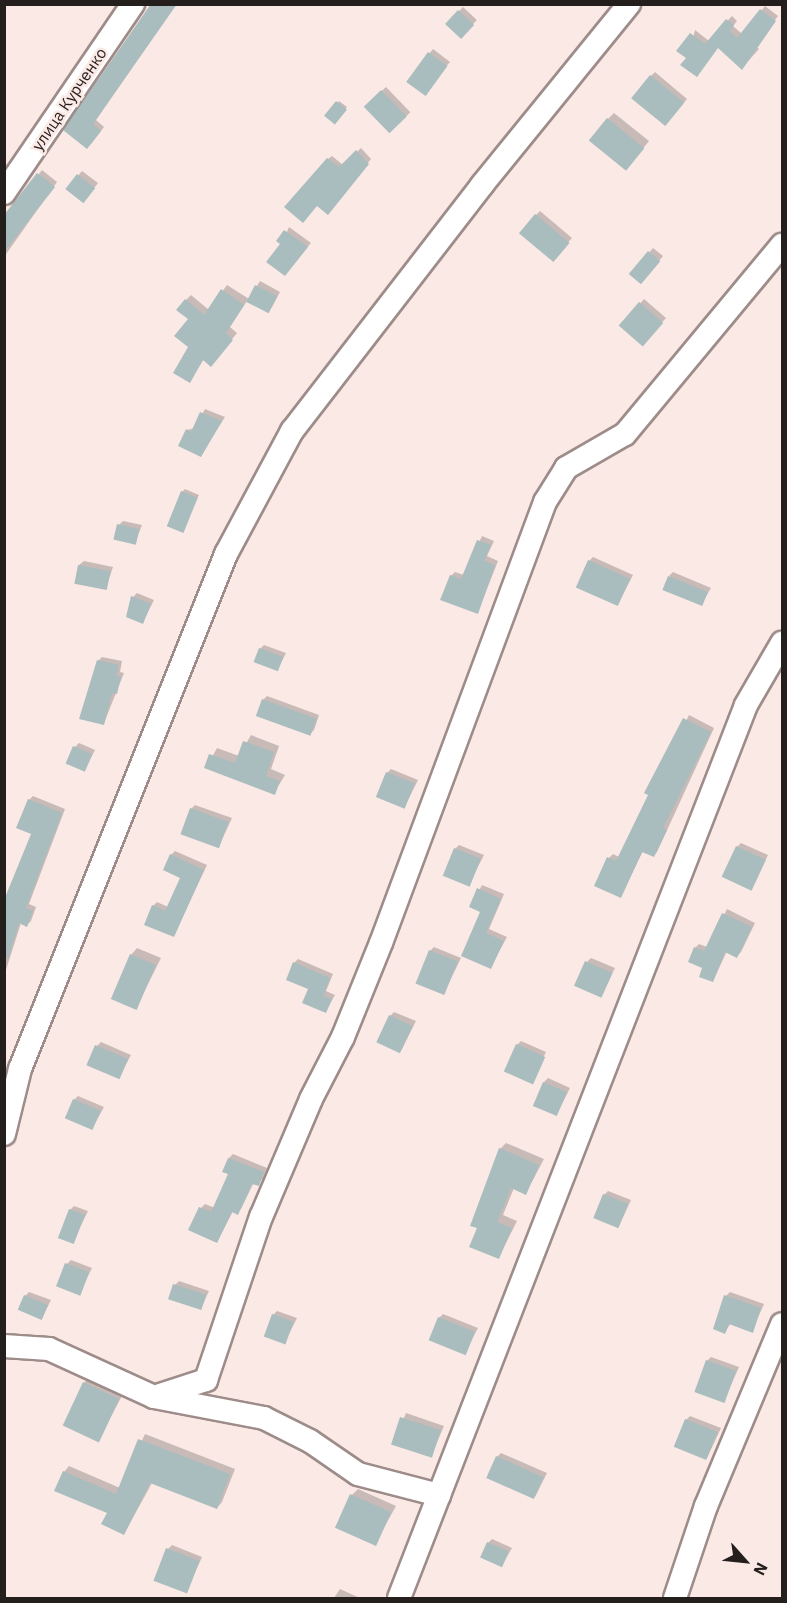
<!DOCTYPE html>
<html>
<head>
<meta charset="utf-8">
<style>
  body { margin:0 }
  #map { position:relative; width:787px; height:1603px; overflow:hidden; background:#fbe9e5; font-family:"IBM Plex Sans",sans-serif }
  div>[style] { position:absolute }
  .shadow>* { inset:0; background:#0003; transform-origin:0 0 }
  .building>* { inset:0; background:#a9bcbe; transform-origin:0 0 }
  .roads { filter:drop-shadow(2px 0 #9d8c89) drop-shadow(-2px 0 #9d8c89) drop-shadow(0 2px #9d8c89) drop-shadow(0 -2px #9d8c89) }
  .minor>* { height:22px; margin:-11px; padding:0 11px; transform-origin:11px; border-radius:11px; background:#fff }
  span { translate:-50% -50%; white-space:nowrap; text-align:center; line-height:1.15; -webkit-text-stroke:5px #fbe9e5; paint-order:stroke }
  .street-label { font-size:16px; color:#241e1c }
  .frame { position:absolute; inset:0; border:6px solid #241e1c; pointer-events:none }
  .north { position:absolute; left:715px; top:1531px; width:60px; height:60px; -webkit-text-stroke:4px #fbe9e5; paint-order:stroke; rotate:117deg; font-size:16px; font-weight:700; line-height:24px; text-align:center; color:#241e1c }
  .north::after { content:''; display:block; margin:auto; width:21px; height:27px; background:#241e1c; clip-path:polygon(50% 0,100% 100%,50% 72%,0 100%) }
</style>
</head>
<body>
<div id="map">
  <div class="shadow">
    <i style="clip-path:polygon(151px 4px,176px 4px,96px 120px,104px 127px,91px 144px,91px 93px)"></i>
    <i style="clip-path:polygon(765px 6px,778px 16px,755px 46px,759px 49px,742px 68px,718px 47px,688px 58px,695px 30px,709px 41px,732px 16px,737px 21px,733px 26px,742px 34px)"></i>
    <i style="left:463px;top:7px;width:19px;height:23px;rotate:43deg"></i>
    <i style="clip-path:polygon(433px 49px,450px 62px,426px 90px,407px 81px)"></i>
    <i style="clip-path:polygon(655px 72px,687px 99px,668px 121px,651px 76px)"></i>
    <i style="left:386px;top:87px;width:35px;height:28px;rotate:46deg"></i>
    <i style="left:339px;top:101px;width:10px;height:19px;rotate:37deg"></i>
    <i style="clip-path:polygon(614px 113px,649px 141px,632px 162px,608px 119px)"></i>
    <i style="clip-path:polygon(361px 148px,371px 159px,332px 209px,328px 159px,332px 156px,343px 165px)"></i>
    <i style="clip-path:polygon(42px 170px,57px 182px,4px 257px,4px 221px)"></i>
    <i style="clip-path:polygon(82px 171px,98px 183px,87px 197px,67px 189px)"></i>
    <i style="clip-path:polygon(540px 211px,572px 238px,557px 255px,536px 215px)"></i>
    <i style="clip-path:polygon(289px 227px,311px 243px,288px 270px,282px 243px)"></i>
    <i style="clip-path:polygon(653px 248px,663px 256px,645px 278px,631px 274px)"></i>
    <i style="clip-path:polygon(260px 281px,280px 292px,272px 307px,268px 311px,247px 301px,230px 327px,237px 333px,216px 359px,204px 359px,189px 381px,190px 319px,186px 300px,191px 295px,209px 310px,227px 285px,249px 299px)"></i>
    <i style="clip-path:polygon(644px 299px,666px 318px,646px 341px,621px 326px)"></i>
    <i style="clip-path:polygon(205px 409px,225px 417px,201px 455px,187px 430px,195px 428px)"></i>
    <i style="clip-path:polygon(185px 489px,199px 495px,182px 530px,182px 492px)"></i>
    <i style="clip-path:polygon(123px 521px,142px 525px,135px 543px,119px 525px)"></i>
    <i style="clip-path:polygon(482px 536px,494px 541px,487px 556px,498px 561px,478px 612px,451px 576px,455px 572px,464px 575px)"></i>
    <i style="clip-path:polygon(593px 557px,633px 575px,618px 604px,589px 561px)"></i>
    <i style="clip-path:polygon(84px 561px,113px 567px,106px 588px,79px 565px)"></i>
    <i style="clip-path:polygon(673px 572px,711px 588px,701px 605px,669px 576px)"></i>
    <i style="clip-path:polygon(137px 593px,154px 600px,143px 622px,133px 597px)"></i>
    <i style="clip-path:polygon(264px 645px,286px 653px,278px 669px,260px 649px)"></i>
    <i style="clip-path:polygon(102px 657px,122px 661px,120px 672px,124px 673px,104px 723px,98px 661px)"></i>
    <i style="clip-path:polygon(267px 696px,319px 715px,314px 730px,310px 734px,263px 700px)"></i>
    <i style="clip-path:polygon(689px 715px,714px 728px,657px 852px,653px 856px,643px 851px,621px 896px,609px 858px,613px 854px,619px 857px)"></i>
    <i style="clip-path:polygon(251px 735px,279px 746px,271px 769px,285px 775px,274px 793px,206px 768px,217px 748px,239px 756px)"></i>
    <i style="clip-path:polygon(79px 743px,95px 750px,84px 771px,75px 747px)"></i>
    <i style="clip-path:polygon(391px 769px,418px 780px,404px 808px,387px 773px)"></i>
    <i style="clip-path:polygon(33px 796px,65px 809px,29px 904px,36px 907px,31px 921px,27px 925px,21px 923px,4px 976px,4px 903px,33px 833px,29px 800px)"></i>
    <i style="clip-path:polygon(195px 805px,232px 818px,219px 846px,191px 809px)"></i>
    <i style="clip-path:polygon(741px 843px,768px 855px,751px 889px,737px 847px)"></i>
    <i style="clip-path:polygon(459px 845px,484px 855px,468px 886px,455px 849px)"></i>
    <i style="clip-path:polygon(175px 851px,207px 865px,174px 935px,153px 906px,157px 902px,168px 907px,182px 877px,171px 855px)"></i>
    <i style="clip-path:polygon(482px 885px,504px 894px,489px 929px,507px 937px,490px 968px,482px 911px,471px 906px)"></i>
    <i style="clip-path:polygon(727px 909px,755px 923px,741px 952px,737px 956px,727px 951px,713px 981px,695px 948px,699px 944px,707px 947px)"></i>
    <i style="clip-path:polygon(434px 947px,461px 958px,444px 993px,430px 951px)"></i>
    <i style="clip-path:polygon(137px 948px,161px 958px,136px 1008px,131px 955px)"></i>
    <i style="clip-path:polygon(591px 958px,615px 968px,601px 996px,587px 962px)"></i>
    <i style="clip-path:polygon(298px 959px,333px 974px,326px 991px,335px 995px,326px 1011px,294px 963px)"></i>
    <i style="clip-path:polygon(394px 1012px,416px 1021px,401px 1051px,390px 1016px)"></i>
    <i style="clip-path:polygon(521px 1041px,546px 1052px,533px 1079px,517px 1045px)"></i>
    <i style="clip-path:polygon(101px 1042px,131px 1055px,119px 1077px,97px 1046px)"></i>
    <i style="clip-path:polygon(548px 1078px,570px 1088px,557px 1114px,544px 1082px)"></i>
    <i style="clip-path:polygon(78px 1096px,104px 1107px,93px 1127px,74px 1100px)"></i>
    <i style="clip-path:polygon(506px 1143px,544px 1159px,526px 1193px,514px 1188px,503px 1215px,517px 1221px,499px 1257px,479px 1228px,500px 1149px)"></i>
    <i style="clip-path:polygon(233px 1154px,267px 1168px,262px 1180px,254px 1182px,241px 1209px,233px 1211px,217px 1242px,201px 1208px,205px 1204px,215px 1208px,230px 1173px,229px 1158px)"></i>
    <i style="clip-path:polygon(608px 1191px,631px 1200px,619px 1226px,604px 1195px)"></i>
    <i style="clip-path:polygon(74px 1206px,88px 1211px,73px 1242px,70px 1210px)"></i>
    <i style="clip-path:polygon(71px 1260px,92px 1268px,79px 1293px,67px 1264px)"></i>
    <i style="clip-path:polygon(179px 1281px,209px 1291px,201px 1308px,175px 1285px)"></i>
    <i style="clip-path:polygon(29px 1292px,51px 1300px,42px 1318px,25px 1296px)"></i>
    <i style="clip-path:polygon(730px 1292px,764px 1304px,752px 1331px,731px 1323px,725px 1332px,726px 1296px)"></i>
    <i style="clip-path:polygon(277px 1311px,297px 1318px,285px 1342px,273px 1315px)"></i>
    <i style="clip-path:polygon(443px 1314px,478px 1328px,465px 1352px,439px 1318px)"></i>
    <i style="clip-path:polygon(711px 1357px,739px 1367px,724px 1401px,707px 1361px)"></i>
    <i style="clip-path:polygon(90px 1376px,124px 1392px,98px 1441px,84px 1383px)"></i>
    <i style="clip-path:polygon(406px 1413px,444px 1426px,431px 1456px,393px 1444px)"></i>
    <i style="clip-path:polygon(690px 1416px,721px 1428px,707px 1458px,686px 1420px)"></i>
    <i style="clip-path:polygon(145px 1434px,235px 1469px,222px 1502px,217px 1508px,152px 1483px,124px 1534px,109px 1513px,64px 1472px,69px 1466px,120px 1488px)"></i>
    <i style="clip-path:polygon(501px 1453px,547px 1473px,535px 1497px,497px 1457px)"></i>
    <i style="clip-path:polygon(358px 1489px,396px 1506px,375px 1544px,352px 1495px)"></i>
    <i style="clip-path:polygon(492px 1539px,512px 1548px,502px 1565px,488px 1543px)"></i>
    <i style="clip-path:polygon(172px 1545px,202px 1557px,186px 1592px,168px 1549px)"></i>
    <i style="clip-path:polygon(340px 1589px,360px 1598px,334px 1598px)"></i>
  </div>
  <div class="building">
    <i style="clip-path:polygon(151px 4px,177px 4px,93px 124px,101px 131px,87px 149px,63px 130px)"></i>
    <i style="clip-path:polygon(760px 9px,776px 21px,742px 70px,718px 48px,697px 77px,680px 65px,686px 58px,676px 51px,690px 33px,705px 44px,726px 19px,734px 25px,730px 31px,737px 38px)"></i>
    <i style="left:458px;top:10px;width:22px;height:19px;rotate:43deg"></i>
    <i style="left:428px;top:52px;width:24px;height:37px;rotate:36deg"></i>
    <i style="left:650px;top:75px;width:44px;height:30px;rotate:39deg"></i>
    <i style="left:381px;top:90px;width:37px;height:24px;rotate:46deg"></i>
    <i style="left:336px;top:101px;width:14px;height:19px;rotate:39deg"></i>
    <i style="left:607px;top:118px;width:48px;height:29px;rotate:39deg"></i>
    <i style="clip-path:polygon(356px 150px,369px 164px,328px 215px,317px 206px,303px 223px,284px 207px,327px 158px,339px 167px)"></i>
    <i style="clip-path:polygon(37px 173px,55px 187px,4px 252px,4px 215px)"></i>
    <i style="left:77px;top:174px;width:23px;height:19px;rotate:38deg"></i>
    <i style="left:535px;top:214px;width:45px;height:25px;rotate:40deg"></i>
    <i style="clip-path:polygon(284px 230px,308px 247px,285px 276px,266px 262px,280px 244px,276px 241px)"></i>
    <i style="left:648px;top:251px;width:16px;height:30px;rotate:40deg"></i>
    <i style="left:255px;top:285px;width:25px;height:19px;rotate:27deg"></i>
    <i style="clip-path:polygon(221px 289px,244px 305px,226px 333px,233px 340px,211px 367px,203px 360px,190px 383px,173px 373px,188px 347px,174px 336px,188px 319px,176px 310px,185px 299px,204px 315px)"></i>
    <i style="left:639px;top:302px;width:32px;height:31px;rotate:41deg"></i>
    <i style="clip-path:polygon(200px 412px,222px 421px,201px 457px,178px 446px,186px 429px,191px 432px)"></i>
    <i style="left:181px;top:491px;width:18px;height:38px;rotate:22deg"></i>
    <i style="left:117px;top:524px;width:23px;height:16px;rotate:13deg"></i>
    <i style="clip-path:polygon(477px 540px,491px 545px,484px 561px,495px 565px,478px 614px,440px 600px,450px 575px,461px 579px)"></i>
    <i style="left:588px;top:560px;width:46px;height:30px;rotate:24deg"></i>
    <i style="left:78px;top:565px;width:33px;height:19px;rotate:11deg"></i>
    <i style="left:668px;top:576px;width:43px;height:15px;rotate:22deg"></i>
    <i style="clip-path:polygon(131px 596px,151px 604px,143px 624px,126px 617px)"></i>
    <i style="left:259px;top:648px;width:26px;height:15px;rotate:21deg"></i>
    <i style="clip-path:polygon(97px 660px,119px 665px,116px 676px,121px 677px,117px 694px,112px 693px,104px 725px,79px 719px)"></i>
    <i style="left:262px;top:699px;width:58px;height:18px;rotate:20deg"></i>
    <i style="clip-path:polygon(683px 718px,711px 732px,663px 828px,667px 830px,654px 857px,642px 852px,621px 898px,594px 886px,607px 857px,616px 861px,648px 795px,644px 793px)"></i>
    <i style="clip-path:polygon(243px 741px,274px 752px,266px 776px,280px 781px,275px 795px,204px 768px,209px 754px,235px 763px)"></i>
    <i style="left:73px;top:746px;width:21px;height:19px;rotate:23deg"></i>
    <i style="left:386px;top:772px;width:31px;height:27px;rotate:22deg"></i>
    <i style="clip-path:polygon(28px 799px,62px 813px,26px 908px,33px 911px,27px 927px,19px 923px,8px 959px,4px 958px,4px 900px,31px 834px,16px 828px)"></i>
    <i style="left:190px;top:808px;width:41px;height:28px;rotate:20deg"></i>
    <i style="left:736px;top:846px;width:33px;height:34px;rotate:25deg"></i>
    <i style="left:454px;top:848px;width:29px;height:30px;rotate:22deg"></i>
    <i style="clip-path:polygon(170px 854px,204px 870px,174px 937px,144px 925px,152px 905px,165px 911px,180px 878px,163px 870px)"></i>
    <i style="clip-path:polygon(477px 888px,501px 899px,486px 933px,504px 941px,491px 969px,461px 956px,480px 912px,469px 907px)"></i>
    <i style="clip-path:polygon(722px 913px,752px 927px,737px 958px,725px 952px,713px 982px,699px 977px,702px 968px,688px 962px,694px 947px,704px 951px)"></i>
    <i style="left:429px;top:950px;width:31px;height:36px;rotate:22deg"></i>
    <i style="left:130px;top:954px;width:28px;height:49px;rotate:23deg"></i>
    <i style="left:585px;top:961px;width:30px;height:27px;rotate:24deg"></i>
    <i style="clip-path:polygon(293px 962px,330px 978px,323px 996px,332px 999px,326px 1013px,302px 1003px,308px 989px,286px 980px)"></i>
    <i style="left:389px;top:1015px;width:26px;height:30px;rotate:25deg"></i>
    <i style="left:516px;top:1044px;width:32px;height:30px;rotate:24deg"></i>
    <i style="left:95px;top:1045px;width:36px;height:22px;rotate:23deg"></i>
    <i style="left:543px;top:1082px;width:26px;height:26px;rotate:23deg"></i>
    <i style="left:73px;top:1099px;width:30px;height:21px;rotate:23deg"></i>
    <i style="clip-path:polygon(499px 1148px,539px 1165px,526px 1195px,511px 1188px,497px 1222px,512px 1228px,499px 1259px,469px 1247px,477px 1228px,470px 1226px)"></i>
    <i style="clip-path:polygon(228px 1158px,264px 1172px,259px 1186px,252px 1184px,238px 1215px,232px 1212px,217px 1243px,188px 1230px,199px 1207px,211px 1212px,228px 1174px,222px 1172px)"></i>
    <i style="left:603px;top:1194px;width:27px;height:26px;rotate:22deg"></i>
    <i style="left:69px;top:1209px;width:17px;height:31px;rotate:21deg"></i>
    <i style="left:65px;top:1263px;width:26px;height:25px;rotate:21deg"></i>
    <i style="left:173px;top:1284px;width:35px;height:16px;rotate:18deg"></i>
    <i style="left:24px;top:1295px;width:26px;height:16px;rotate:23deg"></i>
    <i style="clip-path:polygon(724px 1295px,761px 1308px,753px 1333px,729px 1324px,725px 1334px,713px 1329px)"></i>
    <i style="left:272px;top:1314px;width:23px;height:24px;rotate:20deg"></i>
    <i style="left:438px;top:1317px;width:40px;height:25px;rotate:22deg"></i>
    <i style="left:706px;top:1360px;width:32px;height:34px;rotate:20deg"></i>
    <i style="left:83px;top:1382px;width:40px;height:48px;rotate:25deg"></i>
    <i style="left:400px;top:1417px;width:43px;height:29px;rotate:18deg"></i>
    <i style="left:685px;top:1419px;width:35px;height:30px;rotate:22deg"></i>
    <i style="clip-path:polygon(138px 1439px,230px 1474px,217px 1509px,150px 1483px,124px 1535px,101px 1524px,107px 1513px,54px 1491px,63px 1471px,116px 1494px)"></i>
    <i style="left:496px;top:1456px;width:52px;height:24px;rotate:24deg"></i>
    <i style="left:350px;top:1494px;width:45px;height:37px;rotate:24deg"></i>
    <i style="left:487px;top:1542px;width:24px;height:17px;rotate:24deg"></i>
    <i style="left:166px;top:1548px;width:36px;height:35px;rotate:21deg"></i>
  </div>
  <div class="roads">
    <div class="minor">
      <i style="left:4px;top:193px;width:229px;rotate:-55.7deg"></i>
      <i style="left:4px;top:1134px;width:67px;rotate:-76.2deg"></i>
      <i style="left:20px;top:1069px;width:555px;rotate:-68.2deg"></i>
      <i style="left:226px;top:554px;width:140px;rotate:-61.8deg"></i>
      <i style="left:292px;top:431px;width:311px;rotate:-52.3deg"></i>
      <i style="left:482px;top:185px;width:233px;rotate:-50.9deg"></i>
      <i style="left:4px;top:1346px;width:45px;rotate:3.8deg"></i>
      <i style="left:49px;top:1349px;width:115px;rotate:24.6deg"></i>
      <i style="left:154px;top:1397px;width:112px;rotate:10.8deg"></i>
      <i style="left:264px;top:1418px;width:51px;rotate:26.6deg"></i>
      <i style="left:310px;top:1441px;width:58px;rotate:34.5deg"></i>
      <i style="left:358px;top:1474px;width:84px;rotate:14.5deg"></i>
      <i style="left:154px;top:1397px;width:55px;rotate:-18.1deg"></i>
      <i style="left:206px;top:1380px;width:172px;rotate:-71.4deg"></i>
      <i style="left:261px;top:1217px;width:128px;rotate:-67deg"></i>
      <i style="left:311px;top:1099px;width:70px;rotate:-62.7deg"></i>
      <i style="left:343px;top:1037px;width:101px;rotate:-68deg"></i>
      <i style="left:381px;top:943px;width:471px;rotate:-69.6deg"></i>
      <i style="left:545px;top:502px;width:40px;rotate:-58deg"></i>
      <i style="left:566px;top:468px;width:68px;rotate:-30deg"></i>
      <i style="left:625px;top:434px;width:246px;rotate:-50.3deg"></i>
      <i style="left:399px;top:1598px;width:958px;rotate:-68.76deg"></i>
      <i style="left:746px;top:705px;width:72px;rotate:-59.9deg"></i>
      <i style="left:675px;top:1598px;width:97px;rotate:-71.4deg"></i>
      <i style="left:706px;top:1506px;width:197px;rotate:-67.3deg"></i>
    </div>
  </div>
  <div class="street-label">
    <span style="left:69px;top:99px;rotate:-56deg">улица Курченко</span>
  </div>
  <div class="frame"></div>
  <div class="north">N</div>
</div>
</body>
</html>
